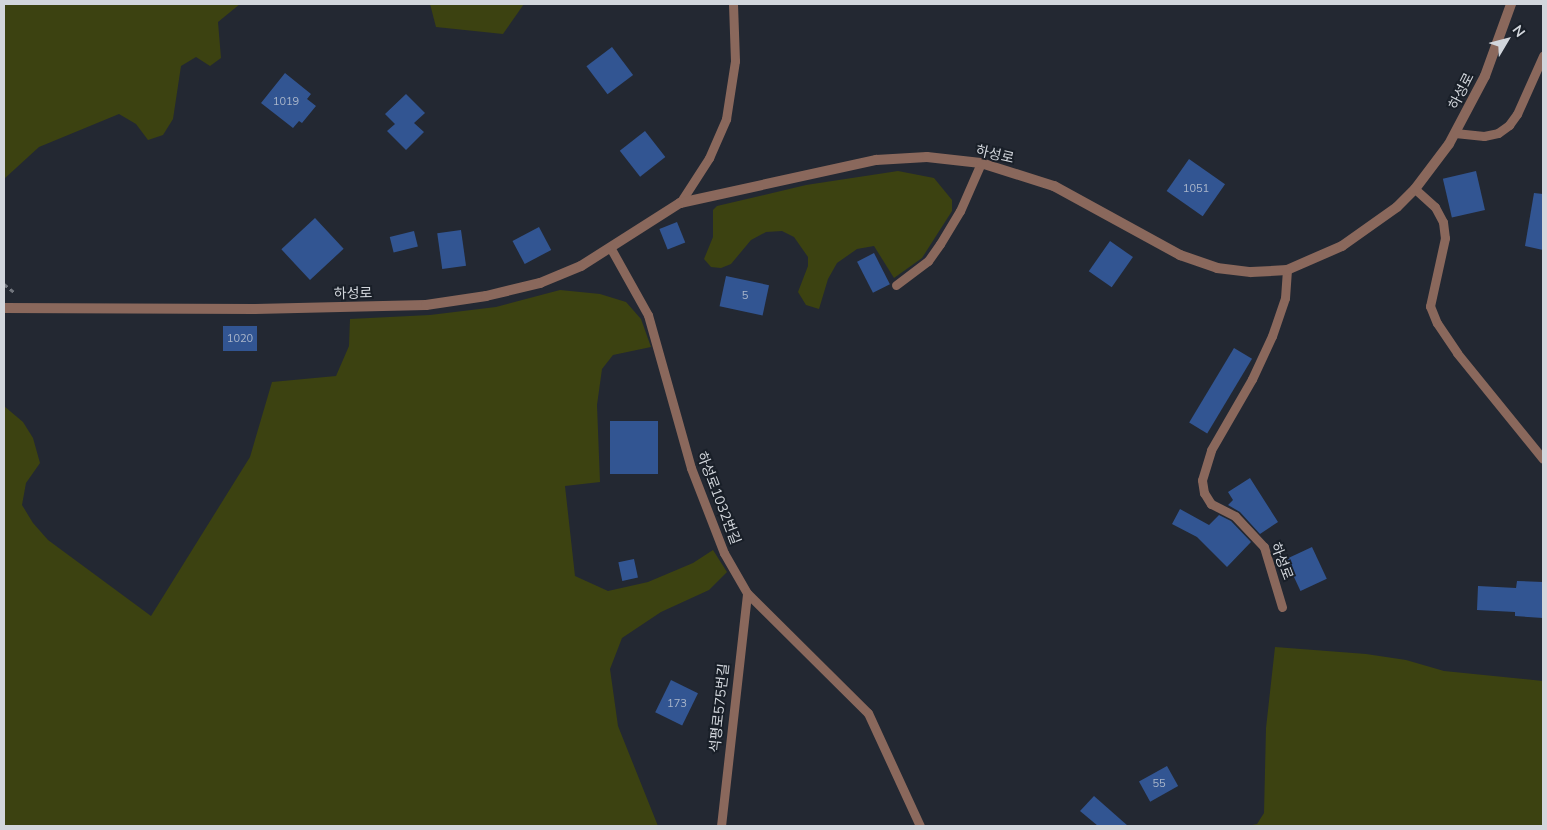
<!DOCTYPE html>
<html>
<head>
<meta charset="utf-8">
<style>
  body { margin:0 }
  #map { position:relative; width:1547px; height:830px; overflow:hidden; background:#232832; font-family:Mulish,"Noto Sans KR",sans-serif }
  div>[style] { position:absolute }
  .green>* { inset:0; background:#3c4211 }
  .building>* { inset:0; background:#325592; transform-origin:0 0 }
  .path>* { height:3px; margin-top:-1.5px; transform-origin:0; background:repeating-linear-gradient(90deg,#71757d 0 4px,transparent 0 8px) }
  .lane>* { height:9px; margin:-4.5px; padding:0 4.5px; transform-origin:4.5px; border-radius:4.5px; background:#8a685c }
  .street>* { height:10px; margin:-5px; padding:0 5px; transform-origin:5px; border-radius:5px; background:#8a685c }
  span { translate:-50% -50%; white-space:nowrap; text-align:center; line-height:1.15; -webkit-text-stroke:4px #191f28; paint-order:stroke }
  .number-label { font-size:11px; color:#aab6ca }
  .number-label span { -webkit-text-stroke-width:0 }
  .street-label { font-size:14px; color:#d2d6dc }
  .frame { position:absolute; inset:0; border:5px solid #d2d6dc; pointer-events:none }
  .north { position:absolute; left:1482px; top:15px; width:50px; height:50px; -webkit-text-stroke:4px #191f28; paint-order:stroke; rotate:53deg; font-size:14px; font-weight:700; line-height:20px; text-align:center; color:#d2d6dc }
  .north::after { content:''; display:block; margin:auto; width:18px; height:22px; background:#d2d6dc; clip-path:polygon(50% 0,100% 100%,50% 72%,0 100%) }
</style>
</head>
<body>
<div id="map">
  <div class="green">
    <i style="clip-path:polygon(4px 4px,240px 4px,218px 22px,221px 58px,210px 66px,196px 57px,181px 66px,173px 119px,163px 135px,148px 140px,136px 124px,119px 114px,39px 147px,4px 179px)"></i>
    <i style="clip-path:polygon(430px 4px,524px 4px,503px 34px,436px 27px)"></i>
    <i style="clip-path:polygon(898px 171px,934px 178px,952px 200px,952px 211px,922px 258px,894px 278px,874px 246px,857px 249px,837px 263px,828px 279px,819px 309px,806px 305px,798px 292px,808px 266px,808px 257px,794px 237px,782px 231px,766px 232px,751px 240px,731px 264px,721px 268px,711px 267px,704px 259px,713px 237px,713px 210px,717px 206px,806px 185px)"></i>
    <i style="clip-path:polygon(560px 290px,600px 294px,626px 302px,641px 319px,651px 347px,613px 355px,602px 369px,597px 405px,600px 482px,565px 486px,575px 576px,608px 591px,648px 582px,693px 563px,713px 550px,727px 572px,709px 590px,661px 612px,622px 638px,610px 669px,618px 726px,658px 826px,4px 826px,4px 406px,23px 422px,33px 438px,40px 463px,26px 483px,22px 505px,33px 523px,48px 540px,151px 616px,250px 457px,272px 382px,336px 376px,349px 346px,350px 319px,430px 315px,496px 307px)"></i>
    <i style="clip-path:polygon(1275px 647px,1366px 654px,1406px 660px,1444px 671px,1543px 681px,1543px 826px,1247px 826px,1257px 824px,1264px 813px,1266px 728px)"></i>
  </div>
  <div class="building">
    <i style="left:612px;top:47px;width:35px;height:32px;rotate:53deg"></i>
    <i style="clip-path:polygon(285px 73px,311px 94px,307px 99px,316px 106px,302px 123px,299px 121px,293px 128px,261px 103px)"></i>
    <i style="clip-path:polygon(406px 94px,425px 113px,414px 123px,424px 132px,406px 150px,387px 131px,395px 124px,385px 114px)"></i>
    <i style="left:645px;top:131px;width:33px;height:32px;rotate:52deg"></i>
    <i style="left:1189px;top:159px;width:44px;height:39px;rotate:35deg"></i>
    <i style="left:1476px;top:171px;width:40px;height:34px;rotate:77deg"></i>
    <i style="clip-path:polygon(1534px 193px,1543px 194px,1543px 250px,1525px 246px)"></i>
    <i style="left:315px;top:218px;width:42px;height:46px;rotate:47deg"></i>
    <i style="left:677px;top:222px;width:22px;height:19px;rotate:68deg"></i>
    <i style="left:539px;top:227px;width:26px;height:30px;rotate:62deg"></i>
    <i style="left:461px;top:230px;width:36px;height:24px;rotate:82deg"></i>
    <i style="left:414px;top:231px;width:16px;height:25px;rotate:76deg"></i>
    <i style="left:1110px;top:241px;width:28px;height:37px;rotate:35deg"></i>
    <i style="left:874px;top:253px;width:35px;height:19px;rotate:63deg"></i>
    <i style="left:726px;top:276px;width:44px;height:31px;rotate:12deg"></i>
    <i style="left:223px;top:326px;width:34px;height:25px"></i>
    <i style="left:1234px;top:348px;width:21px;height:87px;rotate:31deg"></i>
    <i style="left:658px;top:421px;width:53px;height:48px;rotate:90deg"></i>
    <i style="clip-path:polygon(1250px 478px,1278px 522px,1260px 534px,1240px 512px,1228px 505px,1233px 500px,1228px 492px)"></i>
    <i style="clip-path:polygon(1180px 509px,1209px 525px,1219px 515px,1231px 521px,1251px 542px,1227px 567px,1197px 537px,1172px 524px)"></i>
    <i style="left:1312px;top:547px;width:35px;height:29px;rotate:65deg"></i>
    <i style="left:634px;top:559px;width:19px;height:16px;rotate:78deg"></i>
    <i style="clip-path:polygon(1517px 581px,1543px 582px,1543px 618px,1515px 616px,1515px 612px,1477px 610px,1478px 586px,1516px 588px)"></i>
    <i style="left:671px;top:680px;width:30px;height:36px;rotate:26deg"></i>
    <i style="left:1167px;top:766px;width:23px;height:32px;rotate:61deg"></i>
    <i style="clip-path:polygon(1094px 796px,1128px 826px,1098px 826px,1080px 811px)"></i>
  </div>
  <div class="path">
    <i style="left:4px;top:284px;width:13px;rotate:39deg"></i>
  </div>
  <div class="lane">
    <i style="left:1455px;top:133px;width:29px;rotate:6deg"></i>
    <i style="left:1484px;top:136px;width:14px;rotate:-12deg"></i>
    <i style="left:1498px;top:133px;width:14px;rotate:-36deg"></i>
    <i style="left:1509px;top:125px;width:14px;rotate:-54deg"></i>
    <i style="left:1517px;top:114px;width:64px;rotate:-65.9deg"></i>
    <i style="left:1415px;top:189px;width:27px;rotate:42deg"></i>
    <i style="left:1435px;top:207px;width:17px;rotate:62deg"></i>
    <i style="left:1443px;top:222px;width:16px;rotate:83deg"></i>
    <i style="left:1445px;top:238px;width:70px;rotate:102.4deg"></i>
    <i style="left:1430px;top:306px;width:18px;rotate:68deg"></i>
    <i style="left:1437px;top:323px;width:36px;rotate:56deg"></i>
    <i style="left:1457px;top:353px;width:136px;rotate:50.9deg"></i>
    <i style="left:680px;top:203px;width:54px;rotate:-57.2deg"></i>
    <i style="left:709px;top:158px;width:43px;rotate:-66.4deg"></i>
    <i style="left:726px;top:119px;width:59px;rotate:-81.2deg"></i>
    <i style="left:735px;top:61px;width:57px;rotate:-92deg"></i>
    <i style="left:610px;top:247px;width:78px;rotate:60.8deg"></i>
    <i style="left:648px;top:315px;width:159px;rotate:74.3deg"></i>
    <i style="left:691px;top:468px;width:91px;rotate:68.8deg"></i>
    <i style="left:724px;top:553px;width:46px;rotate:60.1deg"></i>
    <i style="left:747px;top:593px;width:170px;rotate:44.8deg"></i>
    <i style="left:868px;top:713px;width:124px;rotate:65.3deg"></i>
    <i style="left:896px;top:285px;width:40px;rotate:-37deg"></i>
    <i style="left:928px;top:261px;width:21px;rotate:-55deg"></i>
    <i style="left:940px;top:244px;width:39px;rotate:-59deg"></i>
    <i style="left:960px;top:211px;width:52px;rotate:-66.4deg"></i>
    <i style="left:1282px;top:607px;width:63px;rotate:-106.7deg"></i>
    <i style="left:1264px;top:547px;width:42px;rotate:-133.1deg"></i>
    <i style="left:1235px;top:516px;width:27px;rotate:-153deg"></i>
    <i style="left:1211px;top:504px;width:13px;rotate:-122deg"></i>
    <i style="left:1204px;top:493px;width:13px;rotate:-99deg"></i>
    <i style="left:1202px;top:480px;width:31px;rotate:-73deg"></i>
    <i style="left:1211px;top:450px;width:82px;rotate:-60deg"></i>
    <i style="left:1252px;top:379px;width:47px;rotate:-65.1deg"></i>
    <i style="left:1272px;top:336px;width:40px;rotate:-71.1deg"></i>
    <i style="left:1285px;top:298px;width:28px;rotate:-86deg"></i>
    <i style="left:721px;top:826px;width:234px;rotate:-83.6deg"></i>
  </div>
  <div class="street">
    <i style="left:4px;top:308px;width:251px;rotate:0.2deg"></i>
    <i style="left:255px;top:309px;width:171px;rotate:-1.3deg"></i>
    <i style="left:426px;top:305px;width:61px;rotate:-8.5deg"></i>
    <i style="left:486px;top:296px;width:56px;rotate:-13.5deg"></i>
    <i style="left:540px;top:283px;width:44px;rotate:-22.5deg"></i>
    <i style="left:581px;top:266px;width:117px;rotate:-32.5deg"></i>
    <i style="left:680px;top:203px;width:201px;rotate:-12.4deg"></i>
    <i style="left:876px;top:160px;width:51px;rotate:-3.4deg"></i>
    <i style="left:927px;top:157px;width:54px;rotate:6.3deg"></i>
    <i style="left:981px;top:163px;width:77px;rotate:17.5deg"></i>
    <i style="left:1054px;top:186px;width:144px;rotate:28.7deg"></i>
    <i style="left:1180px;top:255px;width:39px;rotate:19deg"></i>
    <i style="left:1217px;top:268px;width:34px;rotate:7deg"></i>
    <i style="left:1251px;top:272px;width:36px;rotate:-3deg"></i>
    <i style="left:1287px;top:270px;width:60px;rotate:-23.6deg"></i>
    <i style="left:1342px;top:246px;width:67px;rotate:-35.3deg"></i>
    <i style="left:1397px;top:207px;width:25px;rotate:-45deg"></i>
    <i style="left:1415px;top:189px;width:56px;rotate:-52.9deg"></i>
    <i style="left:1449px;top:144px;width:77px;rotate:-62.1deg"></i>
    <i style="left:1485px;top:76px;width:77px;rotate:-70.1deg"></i>
  </div>
  <div class="number-label">
    <span style="left:286px;top:101px">1019</span>
    <span style="left:1196px;top:188px">1051</span>
    <span style="left:745px;top:295px">5</span>
    <span style="left:240px;top:338px">1020</span>
    <span style="left:677px;top:703px">173</span>
    <span style="left:1159px;top:783px">55</span>
  </div>
  <div class="street-label">
    <span style="left:1461px;top:91px;rotate:-63deg">하성로</span>
    <span style="left:995px;top:154px;rotate:13deg">하성로</span>
    <span style="left:353px;top:293px;rotate:-1deg">하성로</span>
    <span style="left:719px;top:498px;rotate:69deg">하성로1032번길</span>
    <span style="left:1282px;top:561px;rotate:69deg">하성로</span>
    <span style="left:719px;top:708px;rotate:-84deg">석평로575번길</span>
  </div>
  <div class="frame"></div>
  <div class="north">N</div>
</div>
</body>
</html>
